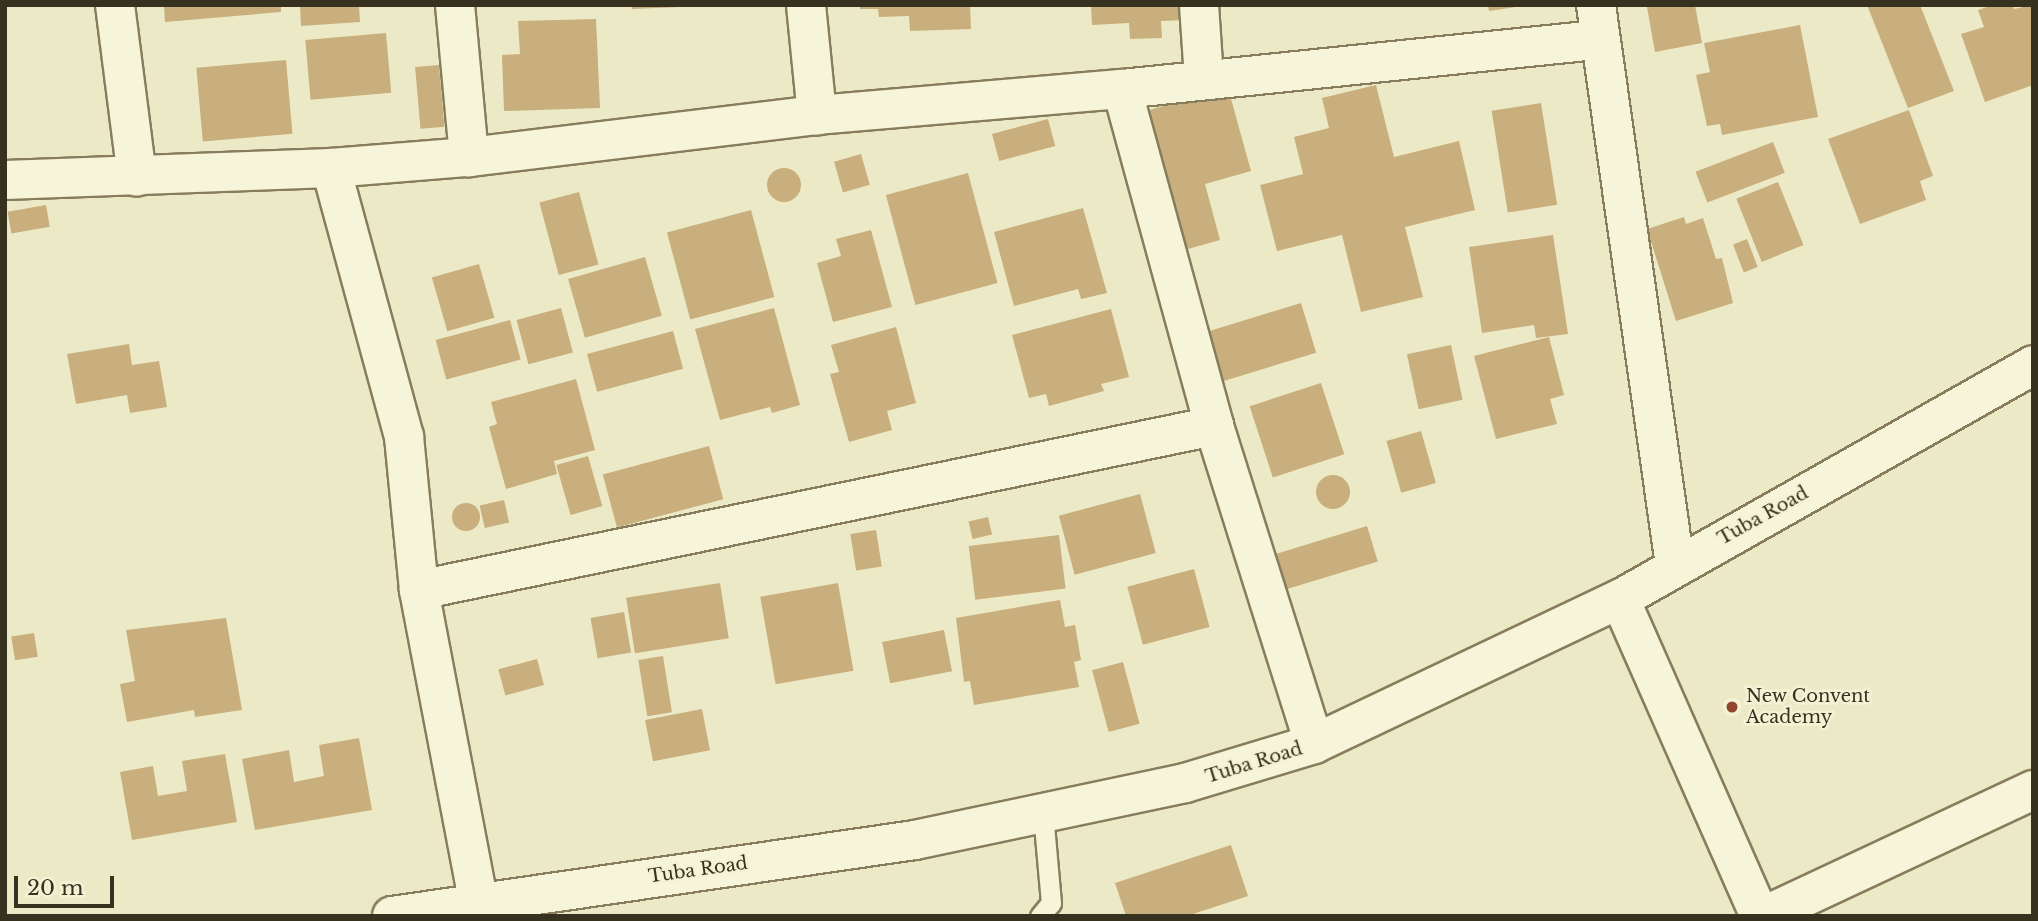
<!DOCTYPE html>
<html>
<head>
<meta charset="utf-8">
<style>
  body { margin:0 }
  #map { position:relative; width:2038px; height:921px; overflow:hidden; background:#eceac6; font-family:"Libre Baskerville",serif }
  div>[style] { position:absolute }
  .building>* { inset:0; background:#c8af7d; transform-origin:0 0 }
  .round { border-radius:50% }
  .roads { filter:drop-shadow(2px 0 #877d5c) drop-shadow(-2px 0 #877d5c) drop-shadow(0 2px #877d5c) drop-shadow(0 -2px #877d5c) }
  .lane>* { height:19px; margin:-9.5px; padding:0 9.5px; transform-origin:9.5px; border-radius:9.5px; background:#f7f5d9 }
  .street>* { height:38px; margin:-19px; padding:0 19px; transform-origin:19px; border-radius:19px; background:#f7f5d9 }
  .secondary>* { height:38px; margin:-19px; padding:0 19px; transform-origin:19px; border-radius:19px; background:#f7f5d9 }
  .dots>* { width:19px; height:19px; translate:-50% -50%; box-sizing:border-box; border:4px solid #f4f2d5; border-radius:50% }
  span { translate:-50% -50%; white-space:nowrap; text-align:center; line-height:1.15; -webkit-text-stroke:5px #f4f2d5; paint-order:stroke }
  .street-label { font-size:18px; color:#37311f }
  .poi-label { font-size:18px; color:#37311f }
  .left { translate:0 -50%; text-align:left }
  .frame { position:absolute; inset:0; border:7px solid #37311f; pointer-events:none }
  .scale { position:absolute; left:14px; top:876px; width:100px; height:32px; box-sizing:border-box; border:4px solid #37311f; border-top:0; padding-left:9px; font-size:21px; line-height:24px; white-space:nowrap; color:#37311f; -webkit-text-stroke:5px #f4f2d5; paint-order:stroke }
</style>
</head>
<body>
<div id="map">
  <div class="building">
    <i style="clip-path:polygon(164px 5px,281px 5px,281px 12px,165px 22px)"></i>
    <i style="clip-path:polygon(300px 5px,359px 5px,360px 22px,301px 26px)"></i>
    <i style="clip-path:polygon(632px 5px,680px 5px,680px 7px,632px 9px)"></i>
    <i style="clip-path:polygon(860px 5px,970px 5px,971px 29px,910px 31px,909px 16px,879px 17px,878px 9px,860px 9px)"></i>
    <i style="clip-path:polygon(1091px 5px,1185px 5px,1186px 20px,1161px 21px,1162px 38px,1130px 39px,1129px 23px,1092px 25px)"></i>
    <i style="clip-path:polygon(1488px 5px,1516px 5px,1516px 7px,1489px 11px)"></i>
    <i style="clip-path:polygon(1695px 5px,1702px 43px,1655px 52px,1647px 7px)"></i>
    <i style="clip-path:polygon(1867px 5px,1920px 5px,1954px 91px,1908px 108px)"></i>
    <i style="clip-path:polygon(1993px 5px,2013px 5px,2014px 9px,2033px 5px,2033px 85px,1985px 102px,1961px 34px,1984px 27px,1978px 10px)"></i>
    <i style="clip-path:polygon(596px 19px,600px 108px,504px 111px,502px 55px,520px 54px,518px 21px)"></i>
    <i style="clip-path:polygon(1800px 25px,1818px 117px,1722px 135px,1720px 124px,1707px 126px,1696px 75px,1710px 72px,1704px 43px)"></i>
    <i style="left:386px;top:33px;width:60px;height:81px;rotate:85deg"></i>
    <i style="left:286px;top:60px;width:74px;height:90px;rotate:85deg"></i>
    <i style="left:439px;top:65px;width:62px;height:24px;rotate:85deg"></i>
    <i style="clip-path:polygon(1376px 85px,1394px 157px,1459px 141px,1475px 210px,1405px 227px,1423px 297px,1361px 312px,1342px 235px,1277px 251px,1260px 185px,1303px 174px,1294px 137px,1329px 128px,1322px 98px)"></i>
    <i style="clip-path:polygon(1228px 88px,1251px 171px,1205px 184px,1220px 240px,1181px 251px,1142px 112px)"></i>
    <i style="left:1541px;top:103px;width:103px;height:50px;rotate:81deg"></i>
    <i style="clip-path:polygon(1909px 110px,1933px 176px,1920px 181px,1926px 200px,1860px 224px,1828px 139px)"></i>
    <i style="left:1048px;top:119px;width:28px;height:58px;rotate:75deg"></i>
    <i style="left:1773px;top:142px;width:33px;height:83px;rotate:69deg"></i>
    <i style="left:861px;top:154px;width:32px;height:28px;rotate:74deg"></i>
    <i class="round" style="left:767px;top:168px;width:34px;height:34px"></i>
    <i style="left:968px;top:173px;width:114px;height:85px;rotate:75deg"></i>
    <i style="left:1778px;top:182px;width:68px;height:45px;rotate:68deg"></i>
    <i style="left:579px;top:192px;width:75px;height:41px;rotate:75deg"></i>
    <i style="left:46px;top:205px;width:22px;height:39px;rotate:80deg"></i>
    <i style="clip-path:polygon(1083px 208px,1107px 293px,1081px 299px,1078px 289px,1014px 306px,994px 232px)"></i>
    <i style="left:751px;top:210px;width:90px;height:87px;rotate:75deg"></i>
    <i style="clip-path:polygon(1684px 217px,1686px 224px,1703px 218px,1716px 259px,1722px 258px,1733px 303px,1676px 321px,1647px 229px)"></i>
    <i style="clip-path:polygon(871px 230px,892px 307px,833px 322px,817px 263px,841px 256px,836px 239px)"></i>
    <i style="clip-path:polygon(1553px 235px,1568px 334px,1536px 338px,1534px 325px,1482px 333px,1469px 247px)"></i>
    <i style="left:1747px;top:239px;width:30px;height:15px;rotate:69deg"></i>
    <i style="left:645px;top:257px;width:61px;height:80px;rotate:74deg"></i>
    <i style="left:479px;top:264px;width:56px;height:49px;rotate:74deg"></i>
    <i style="left:1301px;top:303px;width:52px;height:100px;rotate:73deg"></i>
    <i style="left:561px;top:308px;width:46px;height:46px;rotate:75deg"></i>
    <i style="clip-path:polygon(774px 308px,800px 405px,772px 413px,770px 407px,720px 420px,695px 329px)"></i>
    <i style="clip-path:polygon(1111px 309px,1129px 377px,1101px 384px,1104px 391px,1049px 406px,1046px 394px,1029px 398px,1012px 335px)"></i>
    <i style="left:510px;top:320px;width:41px;height:77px;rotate:75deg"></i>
    <i style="clip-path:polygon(896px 327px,916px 403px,887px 411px,892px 430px,849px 442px,830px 374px,839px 372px,831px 345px)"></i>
    <i style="left:673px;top:331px;width:39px;height:89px;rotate:75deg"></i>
    <i style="clip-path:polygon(1549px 337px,1564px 395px,1550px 399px,1557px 424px,1496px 439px,1474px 356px)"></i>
    <i style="clip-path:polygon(129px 344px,132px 365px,159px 361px,167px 407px,130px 413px,127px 395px,76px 404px,67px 354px)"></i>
    <i style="left:1451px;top:345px;width:56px;height:45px;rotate:78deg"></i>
    <i style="clip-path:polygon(576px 379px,595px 450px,554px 461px,557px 474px,506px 489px,489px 427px,497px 424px,491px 402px)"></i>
    <i style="left:1321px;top:383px;width:75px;height:75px;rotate:72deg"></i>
    <i style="left:1421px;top:431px;width:54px;height:36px;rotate:74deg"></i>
    <i style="left:709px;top:446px;width:55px;height:110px;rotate:75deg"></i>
    <i style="left:588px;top:456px;width:52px;height:33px;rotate:74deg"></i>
    <i class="round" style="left:1316px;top:475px;width:34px;height:34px"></i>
    <i style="left:1140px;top:494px;width:61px;height:84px;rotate:75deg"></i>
    <i style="left:504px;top:500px;width:23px;height:25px;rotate:77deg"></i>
    <i class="round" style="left:452px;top:503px;width:28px;height:28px"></i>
    <i style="left:988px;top:517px;width:18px;height:20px;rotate:77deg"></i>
    <i style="left:1367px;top:526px;width:37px;height:106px;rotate:73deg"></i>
    <i style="left:876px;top:530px;width:37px;height:26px;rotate:81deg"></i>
    <i style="left:1059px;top:535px;width:54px;height:91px;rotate:83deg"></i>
    <i style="left:1194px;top:569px;width:60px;height:69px;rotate:75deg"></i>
    <i style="left:720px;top:583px;width:56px;height:95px;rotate:81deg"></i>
    <i style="left:838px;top:583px;width:89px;height:79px;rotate:80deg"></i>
    <i style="clip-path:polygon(1060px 600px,1065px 627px,1075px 625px,1081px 660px,1074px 662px,1079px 687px,974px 705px,970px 681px,964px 682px,956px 618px)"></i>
    <i style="left:624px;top:612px;width:41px;height:34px;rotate:80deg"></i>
    <i style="clip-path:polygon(226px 618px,242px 710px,195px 717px,194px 710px,127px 722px,120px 684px,135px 681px,126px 630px)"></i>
    <i style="left:944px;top:630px;width:42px;height:63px;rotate:79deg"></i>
    <i style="left:34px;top:633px;width:24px;height:23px;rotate:81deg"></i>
    <i style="left:663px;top:656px;width:57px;height:25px;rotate:81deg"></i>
    <i style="left:537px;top:659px;width:27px;height:40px;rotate:75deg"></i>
    <i style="left:1123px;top:662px;width:64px;height:32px;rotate:75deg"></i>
    <i style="left:702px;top:709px;width:42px;height:58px;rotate:79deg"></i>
    <i style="clip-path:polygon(359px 738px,372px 810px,255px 830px,242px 759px,289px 750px,294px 782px,324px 776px,319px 745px)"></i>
    <i style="clip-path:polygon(225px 754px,237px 822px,132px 840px,120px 772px,153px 766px,158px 796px,187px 791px,182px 761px)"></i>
    <i style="clip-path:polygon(1231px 845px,1248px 896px,1187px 916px,1126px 916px,1115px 883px)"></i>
  </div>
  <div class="roads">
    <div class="lane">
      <i style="left:1040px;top:916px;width:17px;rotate:-50deg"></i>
      <i style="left:1051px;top:903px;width:90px;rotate:-95.1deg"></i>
    </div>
    <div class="street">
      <i style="left:115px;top:5px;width:173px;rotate:82.7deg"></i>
      <i style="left:455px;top:5px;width:153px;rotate:84.7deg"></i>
      <i style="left:806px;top:5px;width:111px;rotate:84.3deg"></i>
      <i style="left:1199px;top:5px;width:73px;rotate:86.1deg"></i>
      <i style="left:1596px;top:5px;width:567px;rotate:81.98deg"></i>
      <i style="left:1122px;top:89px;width:349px;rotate:74.7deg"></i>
      <i style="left:1214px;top:426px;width:333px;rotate:72.5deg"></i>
      <i style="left:331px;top:168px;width:279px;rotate:74.8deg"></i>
      <i style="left:404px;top:437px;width:154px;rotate:84.4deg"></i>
      <i style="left:419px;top:590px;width:316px;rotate:79.2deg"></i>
      <i style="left:5px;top:180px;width:326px;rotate:-2.1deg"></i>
      <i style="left:331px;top:168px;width:138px;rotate:-4.6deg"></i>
      <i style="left:469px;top:157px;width:351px;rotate:-6.9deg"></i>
      <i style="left:817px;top:115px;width:306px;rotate:-4.9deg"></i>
      <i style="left:1122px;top:89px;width:479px;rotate:-5.9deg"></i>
      <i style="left:419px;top:590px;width:812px;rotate:-11.66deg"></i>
      <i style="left:1620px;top:599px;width:347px;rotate:66.2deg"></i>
      <i style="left:1764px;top:916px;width:297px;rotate:-25.1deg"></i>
    </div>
    <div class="secondary">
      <i style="left:392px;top:916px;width:528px;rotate:-8.27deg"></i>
      <i style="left:915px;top:840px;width:276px;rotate:-11.9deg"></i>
      <i style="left:1185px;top:783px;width:135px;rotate:-16.8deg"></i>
      <i style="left:1314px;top:744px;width:339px;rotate:-25.4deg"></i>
      <i style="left:1620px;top:599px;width:475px;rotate:-29.5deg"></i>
    </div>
  </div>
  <div class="dots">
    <i style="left:1732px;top:707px;background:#93462f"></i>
  </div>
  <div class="street-label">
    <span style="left:1763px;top:516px;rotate:-29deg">Tuba Road</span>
    <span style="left:1254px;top:763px;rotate:-17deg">Tuba Road</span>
    <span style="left:698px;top:870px;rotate:-8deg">Tuba Road</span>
  </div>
  <div class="poi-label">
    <span class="left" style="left:1746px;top:707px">New Convent<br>Academy</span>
  </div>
  <div class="frame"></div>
  <div class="scale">20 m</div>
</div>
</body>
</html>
